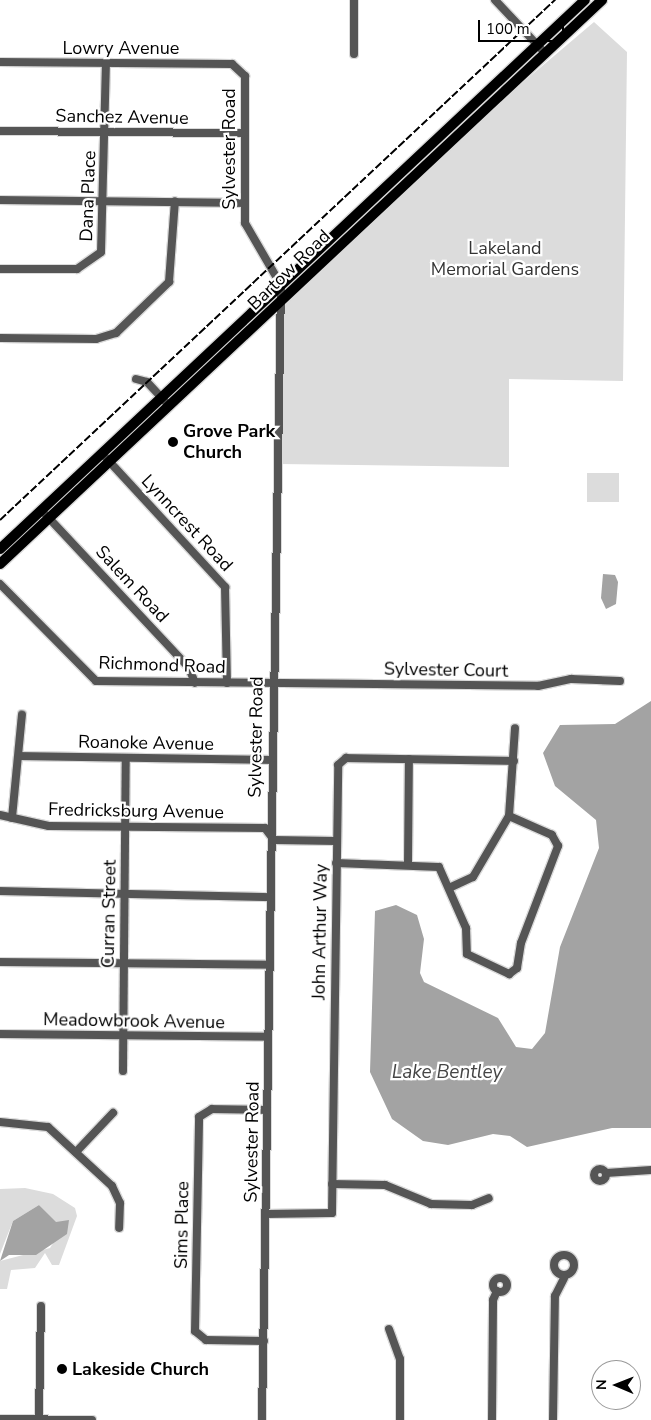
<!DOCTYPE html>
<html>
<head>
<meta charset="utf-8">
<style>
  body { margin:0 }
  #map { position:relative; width:651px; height:1420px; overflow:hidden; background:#fff; font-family:"Nunito Sans",sans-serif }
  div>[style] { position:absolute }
  .green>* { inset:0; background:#dcdcdc; transform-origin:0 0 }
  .water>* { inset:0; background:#a3a3a3 }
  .roads { filter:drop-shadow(1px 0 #dbdbdb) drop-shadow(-1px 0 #dbdbdb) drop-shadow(0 1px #dbdbdb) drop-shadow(0 -1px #dbdbdb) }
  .minor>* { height:8px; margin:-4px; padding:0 4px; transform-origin:4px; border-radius:4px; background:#555 }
  .minor>.ring { margin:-4px; padding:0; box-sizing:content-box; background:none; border:8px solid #555; border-radius:50% }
  .major>* { height:10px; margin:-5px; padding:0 5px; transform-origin:5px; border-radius:5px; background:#000 }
  .rail>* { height:2px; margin-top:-1px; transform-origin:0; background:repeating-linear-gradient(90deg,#000 0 8px,transparent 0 10.5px) }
  .dots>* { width:14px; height:14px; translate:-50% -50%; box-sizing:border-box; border:2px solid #fff; border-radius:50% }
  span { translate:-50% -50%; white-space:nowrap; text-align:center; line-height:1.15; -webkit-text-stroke:4.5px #fff; paint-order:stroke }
  .street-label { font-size:18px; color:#000 }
  .park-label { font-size:18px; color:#333 }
  .poi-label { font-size:18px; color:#000; font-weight:700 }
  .left { translate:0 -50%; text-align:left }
  .water-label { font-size:19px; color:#444; font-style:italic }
  .north { position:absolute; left:591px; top:1360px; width:50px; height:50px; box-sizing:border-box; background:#fff; border:1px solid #999; border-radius:50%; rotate:271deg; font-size:14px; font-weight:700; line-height:20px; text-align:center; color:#000 }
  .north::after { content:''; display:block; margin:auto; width:18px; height:22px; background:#000; clip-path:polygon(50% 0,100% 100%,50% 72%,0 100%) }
  .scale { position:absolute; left:478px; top:20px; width:86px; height:22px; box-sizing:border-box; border:2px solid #000; border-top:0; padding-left:6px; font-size:15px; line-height:18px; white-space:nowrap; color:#000; -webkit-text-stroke:4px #fff; paint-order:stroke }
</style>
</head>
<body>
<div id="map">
  <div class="green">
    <i style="clip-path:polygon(594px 22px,627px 52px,623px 381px,509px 379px,509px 467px,280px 464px,283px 307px,501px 101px)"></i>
    <i style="left:587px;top:473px;width:32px;height:29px"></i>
    <i style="clip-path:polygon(25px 1188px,53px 1194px,75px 1208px,77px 1216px,59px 1265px,52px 1265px,45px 1253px,35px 1268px,11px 1270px,7px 1289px,0 1289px,0 1261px,50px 1248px,67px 1221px,56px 1223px,39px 1205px,13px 1221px,0 1254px,0 1189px)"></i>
  </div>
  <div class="water">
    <i style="clip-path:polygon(603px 574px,615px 575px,618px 582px,616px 604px,606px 609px,601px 598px)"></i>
    <i style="clip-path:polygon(651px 701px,651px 1128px,612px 1128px,527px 1147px,510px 1136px,493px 1134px,448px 1145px,423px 1141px,392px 1119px,370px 1072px,375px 911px,396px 905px,417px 915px,424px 939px,420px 973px,424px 982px,498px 1018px,516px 1047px,532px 1049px,545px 1033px,560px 947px,599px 848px,596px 820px,555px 786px,543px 753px,560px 725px,615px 724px)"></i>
    <i style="clip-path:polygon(39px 1205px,56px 1222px,69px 1220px,67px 1234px,36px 1255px,9px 1255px,0 1261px,13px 1221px)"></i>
  </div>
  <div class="roads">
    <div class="minor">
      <i style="left:495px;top:0;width:73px;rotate:46.7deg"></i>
      <i style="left:354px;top:54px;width:54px;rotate:-90deg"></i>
      <i style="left:0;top:62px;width:232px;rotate:0.5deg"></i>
      <i style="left:232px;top:64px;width:18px;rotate:43deg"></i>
      <i style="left:245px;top:76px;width:147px;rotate:90deg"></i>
      <i style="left:245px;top:223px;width:72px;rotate:59.9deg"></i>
      <i style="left:281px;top:285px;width:1135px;rotate:90.96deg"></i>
      <i style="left:0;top:131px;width:244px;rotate:0.5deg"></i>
      <i style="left:0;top:200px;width:244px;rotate:0.7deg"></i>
      <i style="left:0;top:269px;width:77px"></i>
      <i style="left:77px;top:269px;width:29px;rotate:-35deg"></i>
      <i style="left:101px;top:252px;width:188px;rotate:-88.5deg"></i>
      <i style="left:0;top:338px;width:96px;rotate:0.6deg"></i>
      <i style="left:96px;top:339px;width:21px;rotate:-17deg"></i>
      <i style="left:116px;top:333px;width:74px;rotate:-43.9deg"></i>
      <i style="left:169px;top:282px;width:81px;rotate:-85.8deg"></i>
      <i style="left:136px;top:379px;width:11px;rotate:15deg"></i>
      <i style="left:147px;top:382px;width:33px;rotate:47deg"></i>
      <i style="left:106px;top:458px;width:176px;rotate:47.3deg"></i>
      <i style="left:225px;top:587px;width:96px;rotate:88.8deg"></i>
      <i style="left:46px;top:515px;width:209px;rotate:46.9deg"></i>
      <i style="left:189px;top:668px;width:16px;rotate:68deg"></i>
      <i style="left:0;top:584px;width:136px;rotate:45.3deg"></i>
      <i style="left:96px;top:681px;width:442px;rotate:0.6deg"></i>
      <i style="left:538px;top:686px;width:34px;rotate:-12deg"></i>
      <i style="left:571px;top:679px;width:49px;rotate:2.3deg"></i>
      <i style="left:21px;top:756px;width:250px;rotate:0.9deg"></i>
      <i style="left:0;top:815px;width:50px;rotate:12.7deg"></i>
      <i style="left:49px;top:826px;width:216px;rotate:0.5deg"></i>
      <i style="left:265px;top:828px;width:15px;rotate:53deg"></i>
      <i style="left:274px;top:840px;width:62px;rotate:0.9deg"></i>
      <i style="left:12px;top:818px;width:104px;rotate:-84.5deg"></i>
      <i style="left:336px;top:863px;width:103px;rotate:2.2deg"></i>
      <i style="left:439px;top:867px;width:67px;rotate:66.1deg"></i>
      <i style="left:466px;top:928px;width:26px;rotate:88deg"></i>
      <i style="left:467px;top:954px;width:47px;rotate:25.5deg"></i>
      <i style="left:509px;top:974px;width:10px;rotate:-37deg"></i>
      <i style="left:517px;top:968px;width:25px;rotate:-81deg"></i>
      <i style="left:521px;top:943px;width:104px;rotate:-69.1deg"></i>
      <i style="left:558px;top:846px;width:13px;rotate:-119deg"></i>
      <i style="left:552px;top:835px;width:47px;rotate:-156.2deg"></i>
      <i style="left:408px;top:864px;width:105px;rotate:-89.5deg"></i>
      <i style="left:449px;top:888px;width:26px;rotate:-25deg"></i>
      <i style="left:473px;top:877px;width:71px;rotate:-59.5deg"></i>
      <i style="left:509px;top:816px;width:88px;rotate:-86.1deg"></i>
      <i style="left:0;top:891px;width:270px;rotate:1.3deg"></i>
      <i style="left:0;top:962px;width:269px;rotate:0.6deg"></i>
      <i style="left:0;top:1034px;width:268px;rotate:0.6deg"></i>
      <i style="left:123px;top:1071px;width:313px;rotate:-89.5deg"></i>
      <i style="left:0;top:1122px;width:48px;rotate:5.9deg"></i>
      <i style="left:48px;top:1127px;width:87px;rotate:42.7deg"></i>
      <i style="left:112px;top:1186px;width:19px;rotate:65deg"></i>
      <i style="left:120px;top:1203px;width:25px;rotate:92deg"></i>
      <i style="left:76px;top:1152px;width:54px;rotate:-46.5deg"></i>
      <i class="ring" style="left:594px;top:1169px;width:4px;height:4px"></i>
      <i style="left:606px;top:1173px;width:45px;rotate:-3.8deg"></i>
      <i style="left:332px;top:1184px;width:53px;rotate:1.1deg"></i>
      <i style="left:385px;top:1185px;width:50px;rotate:22.4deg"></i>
      <i style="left:431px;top:1204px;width:41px;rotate:1.4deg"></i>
      <i style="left:472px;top:1205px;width:18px;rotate:-22deg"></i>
      <i style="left:266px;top:1214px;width:66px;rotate:-0.9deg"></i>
      <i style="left:332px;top:1213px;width:448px;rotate:-89.2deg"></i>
      <i style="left:338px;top:765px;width:11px;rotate:-41deg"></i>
      <i style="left:346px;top:758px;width:168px;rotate:1deg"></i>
      <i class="ring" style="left:554px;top:1255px;width:12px;height:12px"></i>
      <i class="ring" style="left:493px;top:1278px;width:6px;height:6px"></i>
      <i style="left:389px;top:1329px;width:32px;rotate:70deg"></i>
      <i style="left:400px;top:1359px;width:61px;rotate:90deg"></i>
      <i style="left:264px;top:1341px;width:58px;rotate:-179deg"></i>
      <i style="left:206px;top:1340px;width:14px;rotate:-141deg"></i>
      <i style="left:195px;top:1331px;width:214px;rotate:-88.9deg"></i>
      <i style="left:199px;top:1117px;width:15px;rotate:-32deg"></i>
      <i style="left:212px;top:1109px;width:55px;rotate:1deg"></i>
      <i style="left:0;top:1419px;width:92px;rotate:0.6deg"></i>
      <i style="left:39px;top:1419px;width:113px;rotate:-89deg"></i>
      <i style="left:492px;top:1420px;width:120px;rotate:-89.5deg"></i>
      <i style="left:493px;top:1300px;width:10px;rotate:-66deg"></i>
      <i style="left:553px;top:1420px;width:124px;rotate:-89.1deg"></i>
      <i style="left:555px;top:1296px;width:20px;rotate:-63deg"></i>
    </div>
    <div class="major">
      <i style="left:0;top:549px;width:802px;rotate:-43.18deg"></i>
      <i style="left:0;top:564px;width:825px;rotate:-43.13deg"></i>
    </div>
  </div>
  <div class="rail">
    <i style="left:0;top:520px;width:761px;rotate:-43.14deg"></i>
  </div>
  <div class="dots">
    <i style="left:173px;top:442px;background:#000"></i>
    <i style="left:62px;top:1369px;background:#000"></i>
  </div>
  <div class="street-label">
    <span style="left:121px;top:48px">Lowry Avenue</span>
    <span style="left:122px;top:117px;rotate:1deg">Sanchez Avenue</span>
    <span style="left:229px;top:149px;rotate:-90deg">Sylvester Road</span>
    <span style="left:88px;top:196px;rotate:-88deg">Dana Place</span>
    <span style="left:289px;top:270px;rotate:-44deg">Bartow Road</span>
    <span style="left:187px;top:523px;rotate:47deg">Lynncrest Road</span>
    <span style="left:132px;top:584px;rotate:47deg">Salem Road</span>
    <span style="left:162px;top:665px;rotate:2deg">Richmond Road</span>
    <span style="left:446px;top:670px;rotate:1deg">Sylvester Court</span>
    <span style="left:256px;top:737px;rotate:-89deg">Sylvester Road</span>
    <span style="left:146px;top:743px;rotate:1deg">Roanoke Avenue</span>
    <span style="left:136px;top:811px;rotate:1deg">Fredricksburg Avenue</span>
    <span style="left:109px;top:914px;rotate:-89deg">Curran Street</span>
    <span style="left:320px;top:932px;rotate:-89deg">John Arthur Way</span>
    <span style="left:134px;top:1021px;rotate:1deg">Meadowbrook Avenue</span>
    <span style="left:252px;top:1142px;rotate:-89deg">Sylvester Road</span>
    <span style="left:182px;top:1225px;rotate:-89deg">Sims Place</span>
  </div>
  <div class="park-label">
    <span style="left:505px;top:259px">Lakeland<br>Memorial Gardens</span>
  </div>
  <div class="poi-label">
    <span class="left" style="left:183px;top:442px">Grove Park<br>Church</span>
    <span class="left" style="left:72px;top:1369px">Lakeside Church</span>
  </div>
  <div class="water-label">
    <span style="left:447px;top:1073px">Lake Bentley</span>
  </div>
  <div class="north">N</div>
  <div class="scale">100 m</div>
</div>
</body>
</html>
